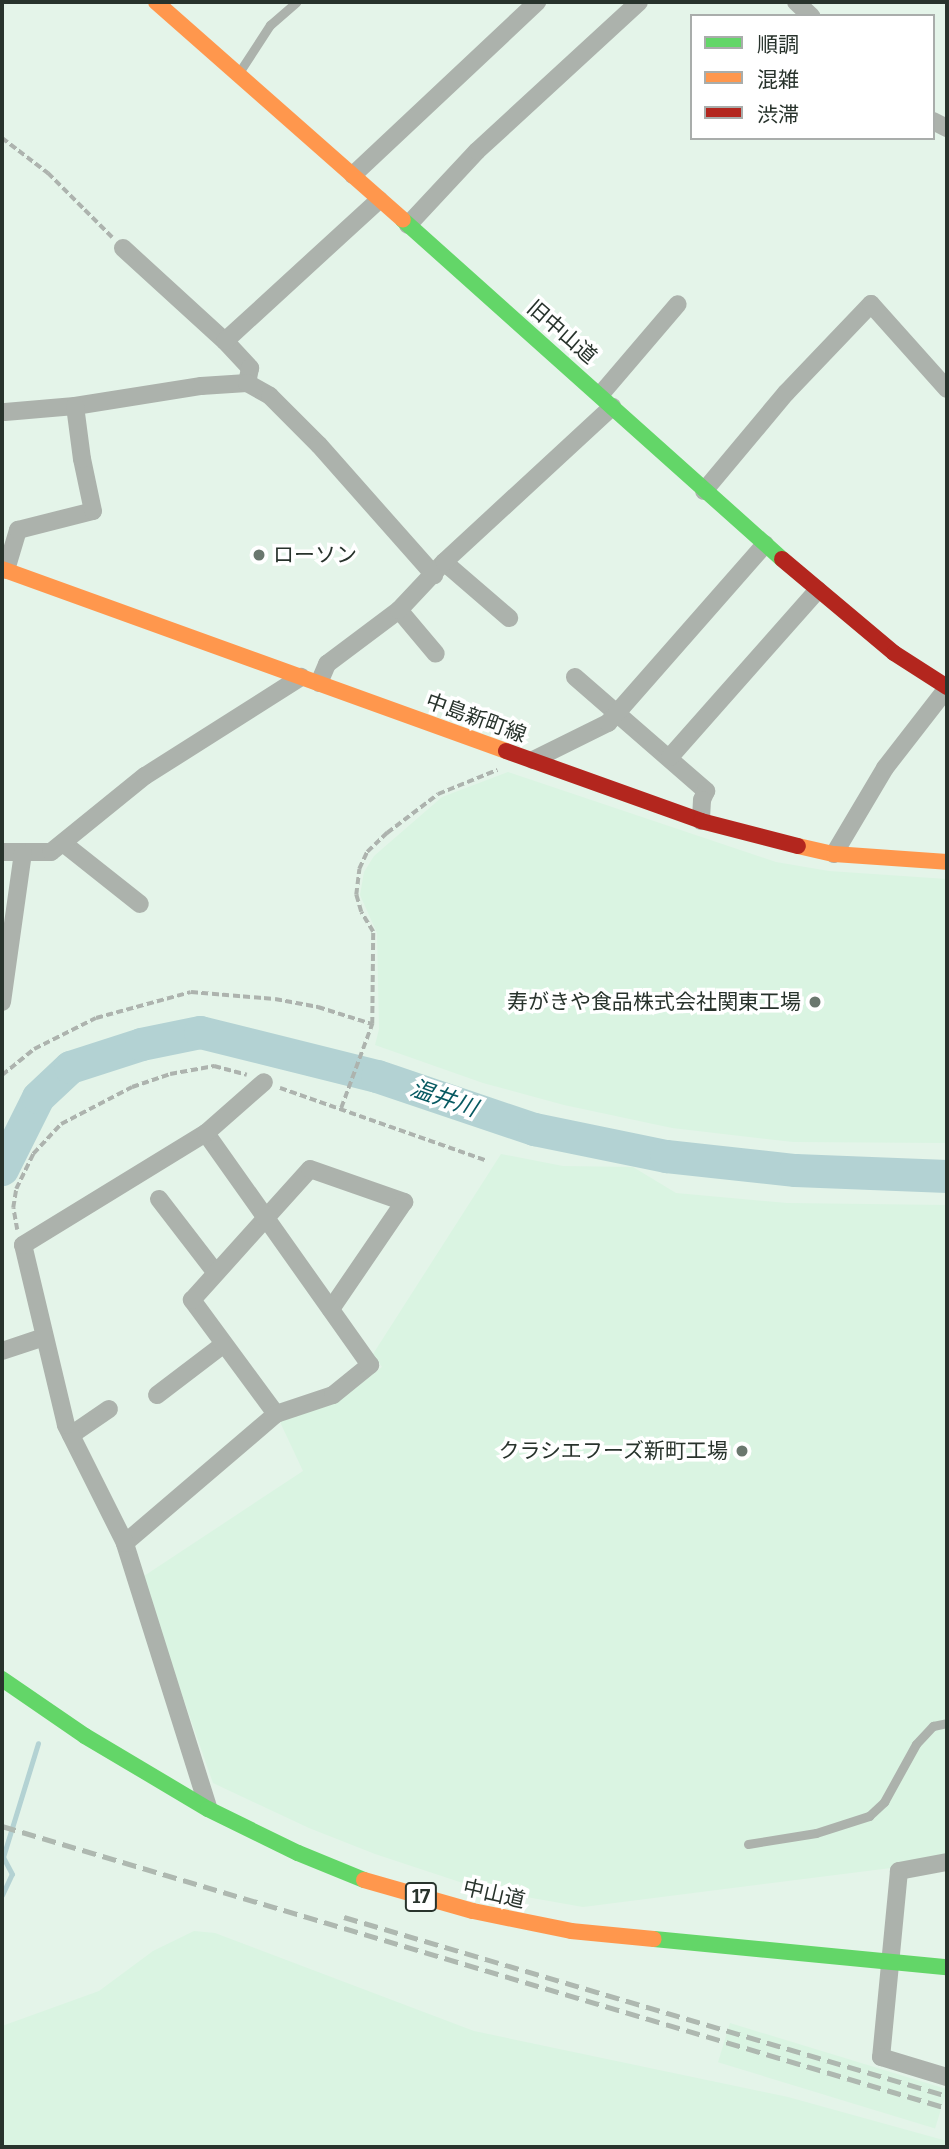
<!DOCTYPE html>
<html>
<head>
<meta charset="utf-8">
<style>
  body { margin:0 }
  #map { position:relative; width:949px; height:2149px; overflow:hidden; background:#e4f4e9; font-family:Bitter,"Noto Sans JP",serif }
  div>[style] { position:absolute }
  .built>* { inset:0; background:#daf4e2; transform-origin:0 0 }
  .stream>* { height:5px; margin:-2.5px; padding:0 2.5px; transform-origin:2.5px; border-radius:2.5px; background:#b3d2d3 }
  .river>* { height:33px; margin:-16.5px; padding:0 16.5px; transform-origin:16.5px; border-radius:16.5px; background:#b3d2d3 }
  .path>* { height:3.5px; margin-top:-1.75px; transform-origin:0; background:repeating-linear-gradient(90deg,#adb3ae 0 7px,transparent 0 10.5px) }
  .lane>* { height:9px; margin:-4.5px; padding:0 4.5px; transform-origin:4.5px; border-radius:4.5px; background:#acb2ac }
  .street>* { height:18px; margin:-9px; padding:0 9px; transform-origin:9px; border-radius:9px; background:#acb2ac }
  .fast>* { height:16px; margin:-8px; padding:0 8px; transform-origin:8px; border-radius:8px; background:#63d668 }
  .slow>* { height:16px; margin:-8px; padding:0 8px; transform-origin:8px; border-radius:8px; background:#ff974d }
  .jam>* { height:16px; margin:-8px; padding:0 8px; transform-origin:8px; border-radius:8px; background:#b3261e }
  .rail>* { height:5px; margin-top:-2.5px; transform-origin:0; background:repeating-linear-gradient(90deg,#aeb8b0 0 14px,transparent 0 21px) }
  .dots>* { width:19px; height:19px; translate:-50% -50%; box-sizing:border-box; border:4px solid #fff; border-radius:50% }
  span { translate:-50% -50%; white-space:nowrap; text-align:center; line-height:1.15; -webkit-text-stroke:7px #fff; paint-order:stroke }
  .shield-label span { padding:2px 5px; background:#fff; border:2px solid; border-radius:5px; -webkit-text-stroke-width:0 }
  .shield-label { font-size:19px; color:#28332c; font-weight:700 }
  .street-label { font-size:21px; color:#28332c }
  .poi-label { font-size:21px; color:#28332c }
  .left { translate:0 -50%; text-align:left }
  .right { translate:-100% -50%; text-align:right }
  .water-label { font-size:23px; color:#065961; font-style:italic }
  .frame { position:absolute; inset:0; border:4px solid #28332c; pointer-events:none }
  .legend { position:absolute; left:690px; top:14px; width:245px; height:126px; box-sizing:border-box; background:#fff; border:2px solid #a9adab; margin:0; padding:9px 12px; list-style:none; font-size:21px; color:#28332c }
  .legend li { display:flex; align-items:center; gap:14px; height:35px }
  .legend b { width:35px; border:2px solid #a9adab }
</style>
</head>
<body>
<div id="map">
  <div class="built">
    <i style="clip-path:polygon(508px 772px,776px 862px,829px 871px,947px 879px,947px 1143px,793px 1142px,672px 1128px,564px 1105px,483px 1083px,375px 1045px,379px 1029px,377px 933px,360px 895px,364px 872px,374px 856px,442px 797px)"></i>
    <i style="clip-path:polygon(501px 1154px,563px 1166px,633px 1167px,676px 1193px,787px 1203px,947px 1205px,947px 1857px,891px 1868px,583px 1907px,481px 1889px,375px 1854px,309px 1828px,213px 1783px,141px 1578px,303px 1471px,280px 1422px,347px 1395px,382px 1367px,373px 1354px)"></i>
    <i style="clip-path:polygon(194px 1931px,215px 1933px,474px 2031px,788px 2097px,947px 2141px,947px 2147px,2px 2147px,2px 2026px,99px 1991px,153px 1951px)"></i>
    <i style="left:730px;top:2023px;width:227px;height:41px;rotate:17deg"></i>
  </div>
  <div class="stream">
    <i style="left:2px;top:1895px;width:23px;rotate:-65deg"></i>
    <i style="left:12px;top:1874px;width:19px;rotate:-118deg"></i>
    <i style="left:3px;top:1857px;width:119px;rotate:-72.9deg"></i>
  </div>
  <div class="river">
    <i style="left:2px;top:1169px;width:80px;rotate:-63.4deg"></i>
    <i style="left:38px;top:1097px;width:44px;rotate:-43.2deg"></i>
    <i style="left:70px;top:1067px;width:75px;rotate:-17.9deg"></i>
    <i style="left:141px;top:1044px;width:60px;rotate:-11.5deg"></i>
    <i style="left:200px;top:1032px;width:182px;rotate:14deg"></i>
    <i style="left:377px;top:1076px;width:166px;rotate:18.7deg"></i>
    <i style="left:534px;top:1129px;width:135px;rotate:11.6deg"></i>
    <i style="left:666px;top:1156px;width:130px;rotate:6.2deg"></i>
    <i style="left:795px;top:1170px;width:152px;rotate:2.3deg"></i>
  </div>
  <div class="path">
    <i style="left:2px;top:138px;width:58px;rotate:37.3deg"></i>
    <i style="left:48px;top:173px;width:91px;rotate:45deg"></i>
    <i style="left:2px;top:1075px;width:41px;rotate:-39.1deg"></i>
    <i style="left:34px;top:1049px;width:69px;rotate:-26.6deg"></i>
    <i style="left:96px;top:1018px;width:98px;rotate:-15.3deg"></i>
    <i style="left:191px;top:992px;width:84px;rotate:4.8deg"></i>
    <i style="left:275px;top:999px;width:44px;rotate:10.5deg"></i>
    <i style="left:318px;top:1007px;width:57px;rotate:17.5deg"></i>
    <i style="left:280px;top:1088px;width:219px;rotate:19.4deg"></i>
    <i style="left:341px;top:1108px;width:90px;rotate:-69.7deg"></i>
    <i style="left:372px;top:1024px;width:92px;rotate:-89.4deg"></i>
    <i style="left:373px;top:932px;width:23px;rotate:-121deg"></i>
    <i style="left:361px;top:912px;width:18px;rotate:-106deg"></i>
    <i style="left:356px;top:895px;width:26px;rotate:-83deg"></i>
    <i style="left:359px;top:869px;width:19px;rotate:-65deg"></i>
    <i style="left:367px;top:852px;width:28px;rotate:-44deg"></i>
    <i style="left:387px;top:833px;width:64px;rotate:-37.4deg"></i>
    <i style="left:438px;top:794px;width:64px;rotate:-22.1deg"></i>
    <i style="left:17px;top:1230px;width:22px;rotate:-100deg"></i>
    <i style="left:13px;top:1208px;width:19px;rotate:-81deg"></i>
    <i style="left:16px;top:1189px;width:39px;rotate:-64deg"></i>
    <i style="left:33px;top:1154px;width:41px;rotate:-47deg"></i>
    <i style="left:61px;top:1124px;width:80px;rotate:-27.5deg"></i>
    <i style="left:132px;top:1087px;width:40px;rotate:-18.9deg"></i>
    <i style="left:170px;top:1074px;width:45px;rotate:-10.3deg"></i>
    <i style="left:214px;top:1066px;width:34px;rotate:15deg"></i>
  </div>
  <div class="lane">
    <i style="left:238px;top:74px;width:59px;rotate:-56.9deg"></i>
    <i style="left:270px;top:25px;width:35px;rotate:-41deg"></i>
    <i style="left:748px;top:1844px;width:69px;rotate:-9.2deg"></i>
    <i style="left:816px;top:1833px;width:56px;rotate:-17.8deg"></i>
    <i style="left:869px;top:1816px;width:21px;rotate:-43deg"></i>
    <i style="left:884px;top:1802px;width:66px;rotate:-61.1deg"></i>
    <i style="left:916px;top:1744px;width:25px;rotate:-47deg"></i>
    <i style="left:933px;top:1726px;width:14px;rotate:-12deg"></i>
  </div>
  <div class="street">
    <i style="left:796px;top:2px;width:21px;rotate:43deg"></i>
    <i style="left:933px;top:121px;width:16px;rotate:27deg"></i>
    <i style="left:353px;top:175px;width:253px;rotate:-43.2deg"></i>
    <i style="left:408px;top:225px;width:101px;rotate:-47deg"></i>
    <i style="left:477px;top:151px;width:220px;rotate:-42.6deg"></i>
    <i style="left:123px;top:248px;width:138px;rotate:42.4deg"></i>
    <i style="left:225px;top:341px;width:37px;rotate:47deg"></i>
    <i style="left:250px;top:368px;width:15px;rotate:101deg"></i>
    <i style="left:225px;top:341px;width:209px;rotate:-42.5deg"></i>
    <i style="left:601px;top:394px;width:118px;rotate:-49.5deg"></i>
    <i style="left:5px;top:412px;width:70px;rotate:-4.9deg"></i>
    <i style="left:75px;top:406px;width:128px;rotate:-9deg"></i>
    <i style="left:201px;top:386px;width:46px;rotate:-3.7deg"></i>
    <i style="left:247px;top:383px;width:26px;rotate:29deg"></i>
    <i style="left:270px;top:396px;width:69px;rotate:45deg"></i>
    <i style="left:319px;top:445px;width:174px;rotate:48.5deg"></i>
    <i style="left:704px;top:491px;width:128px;rotate:-50.1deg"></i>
    <i style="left:786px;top:393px;width:123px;rotate:-46.3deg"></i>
    <i style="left:871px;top:304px;width:114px;rotate:48.2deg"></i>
    <i style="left:444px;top:562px;width:86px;rotate:40.7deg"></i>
    <i style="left:6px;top:570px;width:42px;rotate:-73.3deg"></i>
    <i style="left:18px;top:530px;width:77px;rotate:-14.2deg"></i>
    <i style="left:93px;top:511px;width:53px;rotate:-101.9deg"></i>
    <i style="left:82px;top:459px;width:53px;rotate:-97.5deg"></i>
    <i style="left:399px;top:610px;width:57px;rotate:49.9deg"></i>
    <i style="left:575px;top:677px;width:174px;rotate:41deg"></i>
    <i style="left:706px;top:791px;width:10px;rotate:114deg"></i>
    <i style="left:702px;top:800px;width:21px;rotate:93deg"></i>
    <i style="left:319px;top:683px;width:21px;rotate:-67deg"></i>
    <i style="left:327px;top:664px;width:90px;rotate:-36.9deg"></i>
    <i style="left:399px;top:610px;width:66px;rotate:-46.8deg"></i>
    <i style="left:444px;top:562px;width:229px;rotate:-42.7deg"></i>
    <i style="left:670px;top:757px;width:223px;rotate:-48.5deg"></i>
    <i style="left:533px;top:760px;width:84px;rotate:-26.3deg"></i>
    <i style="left:608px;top:723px;width:238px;rotate:-48.7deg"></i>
    <i style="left:63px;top:843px;width:98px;rotate:38.4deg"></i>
    <i style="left:2px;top:852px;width:49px"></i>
    <i style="left:51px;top:852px;width:121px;rotate:-39deg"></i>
    <i style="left:145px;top:776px;width:185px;rotate:-32.4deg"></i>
    <i style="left:834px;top:854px;width:100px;rotate:-59.3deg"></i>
    <i style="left:885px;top:768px;width:101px;rotate:-52.2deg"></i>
    <i style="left:2px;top:1002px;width:150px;rotate:-82deg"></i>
    <i style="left:159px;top:1199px;width:93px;rotate:52.4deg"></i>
    <i style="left:2px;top:1351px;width:44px;rotate:-18.4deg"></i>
    <i style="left:157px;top:1395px;width:84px;rotate:-37.3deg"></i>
    <i style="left:276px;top:1414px;width:142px;rotate:-126.4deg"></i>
    <i style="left:192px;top:1300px;width:176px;rotate:-48deg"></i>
    <i style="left:310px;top:1169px;width:100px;rotate:19.3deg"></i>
    <i style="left:404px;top:1202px;width:130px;rotate:124.3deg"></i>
    <i style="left:71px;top:1435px;width:46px;rotate:-34.4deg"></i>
    <i style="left:125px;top:1543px;width:199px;rotate:-40.5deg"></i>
    <i style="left:276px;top:1414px;width:60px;rotate:-18.4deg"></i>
    <i style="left:333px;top:1395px;width:48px;rotate:-39deg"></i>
    <i style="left:370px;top:1365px;width:284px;rotate:-125.3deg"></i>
    <i style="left:208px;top:1807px;width:277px;rotate:-107.5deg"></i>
    <i style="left:125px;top:1543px;width:132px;rotate:-116.6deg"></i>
    <i style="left:66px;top:1425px;width:185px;rotate:-103.4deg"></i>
    <i style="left:23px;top:1245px;width:215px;rotate:-31.5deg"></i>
    <i style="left:206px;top:1133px;width:77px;rotate:-41.3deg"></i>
    <i style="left:947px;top:1862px;width:49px;rotate:169.4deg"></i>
    <i style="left:899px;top:1871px;width:187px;rotate:95.5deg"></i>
    <i style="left:881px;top:2057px;width:69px;rotate:16.9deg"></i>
  </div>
  <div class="fast">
    <i style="left:403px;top:220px;width:508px;rotate:41.81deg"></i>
    <i style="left:2px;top:1679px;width:101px;rotate:34.5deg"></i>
    <i style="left:85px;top:1736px;width:143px;rotate:30.7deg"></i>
    <i style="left:208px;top:1809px;width:100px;rotate:26.1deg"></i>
    <i style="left:298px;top:1853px;width:71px;rotate:22.2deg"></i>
    <i style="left:654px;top:1939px;width:294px;rotate:5.5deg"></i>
  </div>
  <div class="slow">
    <i style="left:156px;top:2px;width:329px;rotate:41.4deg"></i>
    <i style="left:2px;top:569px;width:536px;rotate:19.86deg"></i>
    <i style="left:798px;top:846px;width:37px;rotate:13deg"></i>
    <i style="left:834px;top:854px;width:113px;rotate:4deg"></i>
    <i style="left:364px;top:1880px;width:113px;rotate:15.9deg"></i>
    <i style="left:473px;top:1911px;width:100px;rotate:11.5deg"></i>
    <i style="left:571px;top:1931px;width:83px;rotate:5.5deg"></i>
  </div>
  <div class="jam">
    <i style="left:782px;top:559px;width:146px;rotate:40deg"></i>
    <i style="left:894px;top:653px;width:63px;rotate:32.7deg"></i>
    <i style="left:506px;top:751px;width:207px;rotate:19.7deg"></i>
    <i style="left:701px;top:821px;width:100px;rotate:14.5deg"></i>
  </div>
  <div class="rail">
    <i style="left:2px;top:1826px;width:986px;rotate:16.62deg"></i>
    <i style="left:344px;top:1917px;width:629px;rotate:16.53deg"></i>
  </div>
  <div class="dots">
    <i style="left:259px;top:555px;background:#6a776e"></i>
    <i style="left:815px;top:1002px;background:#6a776e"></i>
    <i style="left:742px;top:1451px;background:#6a776e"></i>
  </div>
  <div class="shield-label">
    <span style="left:421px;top:1897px">17</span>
  </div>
  <div class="street-label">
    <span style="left:562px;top:332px;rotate:41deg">旧中山道</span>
    <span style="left:476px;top:718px;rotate:20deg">中島新町線</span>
    <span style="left:494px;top:1894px;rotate:13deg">中山道</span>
  </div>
  <div class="poi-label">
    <span class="left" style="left:273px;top:555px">ローソン</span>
    <span class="right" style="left:801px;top:1002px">寿がきや食品株式会社関東工場</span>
    <span class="right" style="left:728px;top:1451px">クラシエフーズ新町工場</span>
  </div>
  <div class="water-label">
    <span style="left:444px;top:1098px;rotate:19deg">温井川</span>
  </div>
  <div class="frame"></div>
  <ul class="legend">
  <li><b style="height:9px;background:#63d668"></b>順調</li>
  <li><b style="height:9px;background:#ff974d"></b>混雑</li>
  <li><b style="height:9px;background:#b3261e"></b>渋滞</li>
  </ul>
</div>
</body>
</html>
